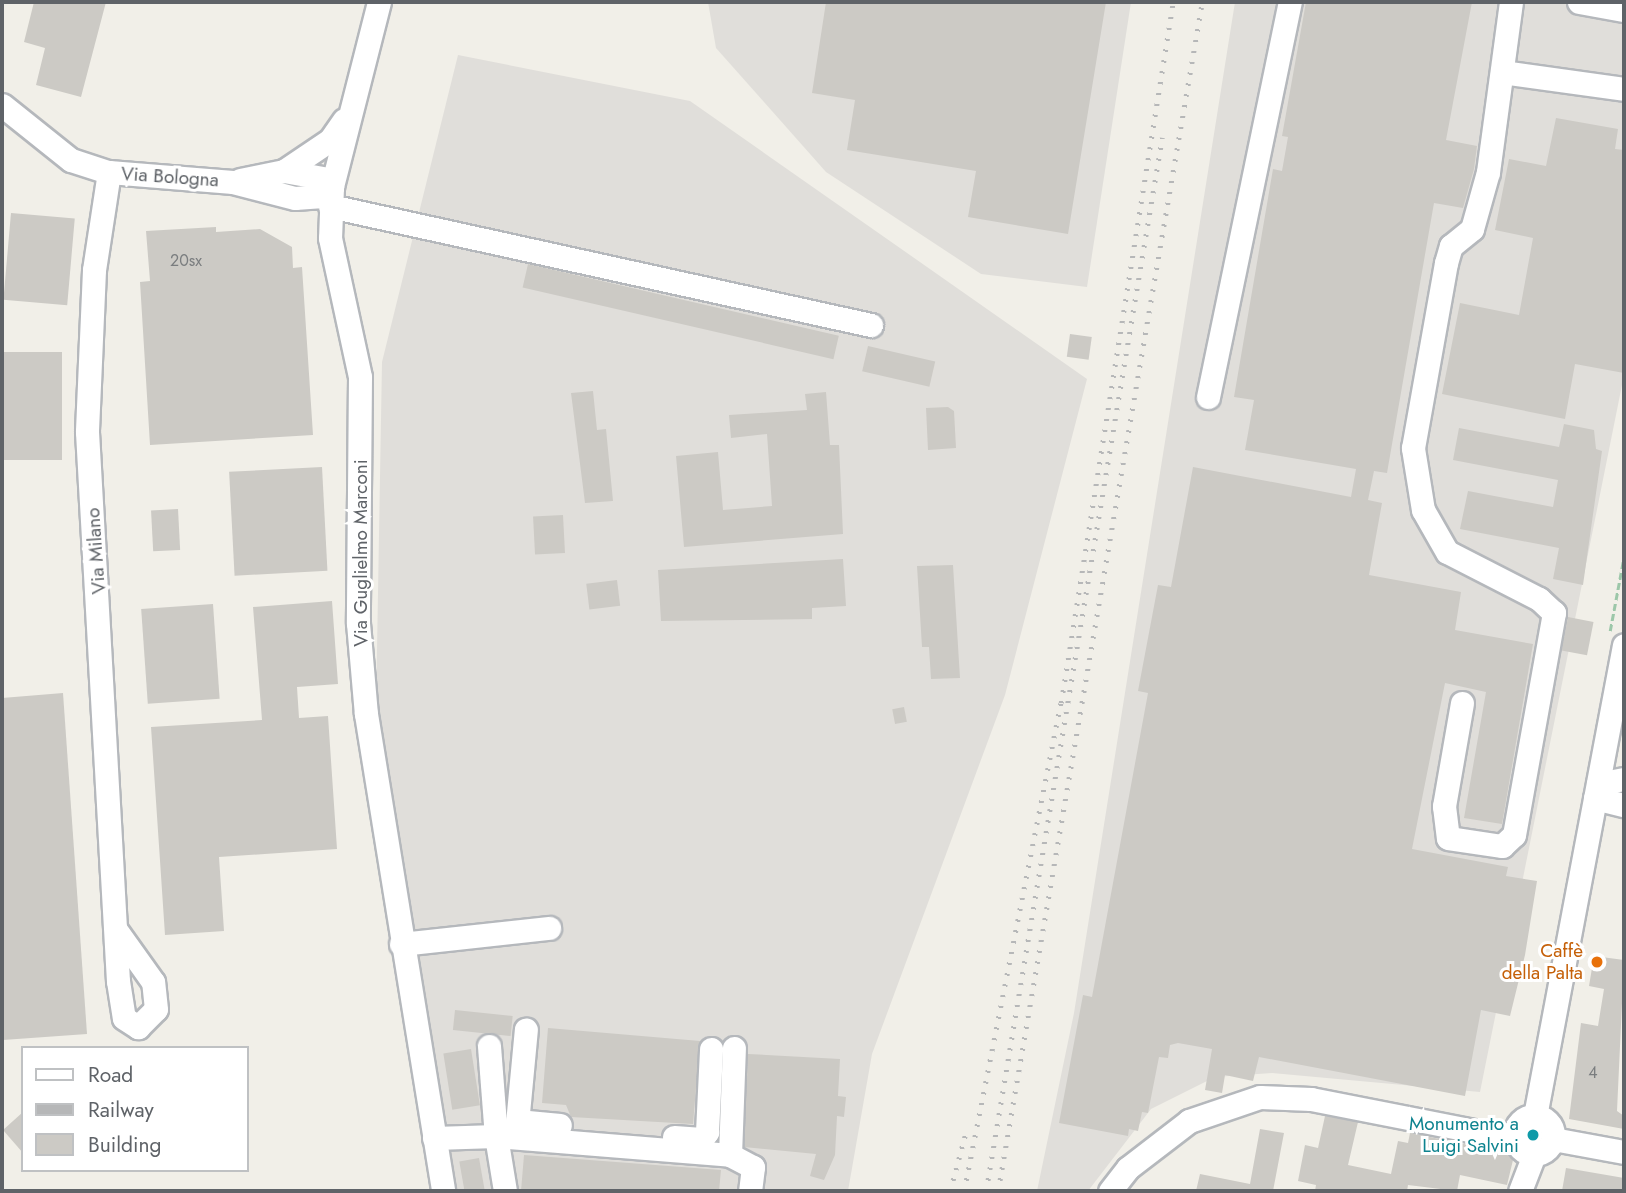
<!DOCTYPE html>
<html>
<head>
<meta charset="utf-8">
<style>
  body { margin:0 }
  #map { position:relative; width:1626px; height:1193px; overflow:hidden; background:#f1efe8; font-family:Jost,sans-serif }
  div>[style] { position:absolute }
  .industrial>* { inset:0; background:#e0deda }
  .building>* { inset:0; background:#cccac5; transform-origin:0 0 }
  .path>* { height:2.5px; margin-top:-1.25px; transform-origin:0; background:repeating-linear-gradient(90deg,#9cc7a9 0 7px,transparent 0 10.5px) }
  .roads { filter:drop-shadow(2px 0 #b5b8bc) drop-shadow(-2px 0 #b5b8bc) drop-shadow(0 2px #b5b8bc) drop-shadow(0 -2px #b5b8bc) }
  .minor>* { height:23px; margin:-11.5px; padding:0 11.5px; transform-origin:11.5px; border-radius:11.5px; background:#fff }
  .minor>.ring { margin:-11.5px; padding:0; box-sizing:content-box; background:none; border:23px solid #fff; border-radius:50% }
  .rail>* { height:4.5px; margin-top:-2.25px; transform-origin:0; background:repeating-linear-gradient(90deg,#b6b7b8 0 2px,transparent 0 11px) }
  .dots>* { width:19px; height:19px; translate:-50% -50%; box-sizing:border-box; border:4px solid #fff; border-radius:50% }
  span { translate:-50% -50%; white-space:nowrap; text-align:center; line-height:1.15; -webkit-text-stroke:6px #fff; paint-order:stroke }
  .number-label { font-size:16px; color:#7a7d7f }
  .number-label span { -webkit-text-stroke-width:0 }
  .street-label { font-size:19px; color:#5f6368 }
  .food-label { font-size:19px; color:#c56008 }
  .right { translate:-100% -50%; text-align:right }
  .culture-label { font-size:19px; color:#0d838f }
  .frame { position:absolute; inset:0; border:4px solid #5f6368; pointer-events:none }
  .legend { position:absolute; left:21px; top:1046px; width:228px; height:126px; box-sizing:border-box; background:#fff; border:2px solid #bfc1c3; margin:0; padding:9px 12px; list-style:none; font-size:21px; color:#5f6368 }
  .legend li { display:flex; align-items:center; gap:14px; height:35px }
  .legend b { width:35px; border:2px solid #bfc1c3 }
</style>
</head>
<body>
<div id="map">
  <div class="industrial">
    <i style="clip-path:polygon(708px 2px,1131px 2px,1087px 287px,981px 274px,826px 172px,716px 48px)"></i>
    <i style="clip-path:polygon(1235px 2px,1624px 2px,1624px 375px,1480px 1092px,1272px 1073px,1215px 1077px,1151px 1109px,1088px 1191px,1037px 1191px,1074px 1013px)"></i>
    <i style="clip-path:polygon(458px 55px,690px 101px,1087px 379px,1005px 695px,872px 1054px,848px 1191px,443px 1191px,376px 708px,382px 362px)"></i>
  </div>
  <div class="building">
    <i style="clip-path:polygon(34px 2px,106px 2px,81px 97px,36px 85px,45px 48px,24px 42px)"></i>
    <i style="clip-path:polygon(826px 2px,1106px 2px,1068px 234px,968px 217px,976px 171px,847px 150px,855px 100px,812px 93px)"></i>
    <i style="clip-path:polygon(1306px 2px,1472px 2px,1446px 140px,1477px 146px,1474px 169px,1463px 208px,1434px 203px,1387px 473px,1374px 471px,1368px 500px,1382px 503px,1369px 575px,1461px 592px,1455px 630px,1533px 644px,1502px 824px,1464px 818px,1486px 692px,1445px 683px,1412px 849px,1508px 867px,1506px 876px,1537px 881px,1525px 955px,1510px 1016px,1481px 1010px,1465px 1096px,1259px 1057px,1253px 1081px,1225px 1075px,1222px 1093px,1205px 1090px,1212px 1049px,1178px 1043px,1170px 1045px,1168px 1058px,1159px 1057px,1148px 1113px,1142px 1112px,1138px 1131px,1129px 1129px,1128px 1136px,1059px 1123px,1083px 995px,1092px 997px,1148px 693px,1138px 691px,1158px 585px,1171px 587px,1193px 467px,1351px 497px,1356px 469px,1245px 450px,1254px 400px,1234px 397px,1273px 169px,1282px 171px,1288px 137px,1282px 136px)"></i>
    <i style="clip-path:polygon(1556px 118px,1618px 129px,1615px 149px,1624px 150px,1624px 373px,1575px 364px,1565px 419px,1442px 394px,1460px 303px,1519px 315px,1533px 238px,1495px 230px,1509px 159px,1546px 166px)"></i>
    <i style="left:11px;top:213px;width:64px;height:87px;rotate:5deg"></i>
    <i style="clip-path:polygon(216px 227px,216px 232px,260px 229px,292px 247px,293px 268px,302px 267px,313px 435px,150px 445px,140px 282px,150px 281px,146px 231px)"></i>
    <i style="left:528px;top:264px;width:319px;height:24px;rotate:13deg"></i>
    <i style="left:1070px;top:334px;width:22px;height:23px;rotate:8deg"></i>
    <i style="left:868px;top:346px;width:69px;height:26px;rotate:13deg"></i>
    <i style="left:2px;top:352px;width:60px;height:108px"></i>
    <i style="clip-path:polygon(593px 391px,597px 430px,606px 429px,613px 501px,585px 503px,571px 393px)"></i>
    <i style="clip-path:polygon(826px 392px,830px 445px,839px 445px,843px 534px,684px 547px,676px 456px,718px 452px,723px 510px,772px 506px,767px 434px,731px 438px,729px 415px,807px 410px,805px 394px)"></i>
    <i style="clip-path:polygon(948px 407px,954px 411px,956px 448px,928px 450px,926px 408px)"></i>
    <i style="clip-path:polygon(1564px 424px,1594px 430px,1596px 449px,1602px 451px,1583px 585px,1553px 579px,1559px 548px,1460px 529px,1468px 491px,1553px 507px,1558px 480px,1453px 460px,1459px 428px,1559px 447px)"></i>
    <i style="left:322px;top:467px;width:104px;height:93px;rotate:87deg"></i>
    <i style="left:178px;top:509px;width:41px;height:27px;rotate:87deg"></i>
    <i style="left:563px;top:515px;width:38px;height:30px;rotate:87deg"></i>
    <i style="clip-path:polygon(843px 559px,846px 606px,812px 608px,812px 619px,661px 621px,658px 570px)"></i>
    <i style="clip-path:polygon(953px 565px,960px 678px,931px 679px,929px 647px,922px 647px,917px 566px)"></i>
    <i style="left:617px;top:580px;width:26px;height:31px;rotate:83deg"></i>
    <i style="clip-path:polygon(332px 601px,338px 684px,297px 687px,299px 718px,328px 716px,337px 849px,219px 857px,224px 931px,165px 935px,151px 727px,262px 720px,253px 607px)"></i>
    <i style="left:213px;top:604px;width:95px;height:72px;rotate:86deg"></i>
    <i style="left:1568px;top:617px;width:26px;height:34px;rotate:11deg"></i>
    <i style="clip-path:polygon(63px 693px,87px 1034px,3px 1040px,2px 698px)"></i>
    <i style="left:904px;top:707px;width:15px;height:12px;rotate:79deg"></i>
    <i style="clip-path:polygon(1594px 956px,1624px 960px,1617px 1111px,1624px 1116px,1624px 1129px,1569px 1119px,1581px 1023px,1598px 1026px,1604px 989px,1589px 986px)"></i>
    <i style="left:455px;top:1010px;width:58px;height:20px;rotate:6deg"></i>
    <i style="clip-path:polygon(548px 1028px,700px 1041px,693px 1124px,571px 1117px,566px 1105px,542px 1103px)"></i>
    <i style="left:471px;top:1049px;width:57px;height:28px;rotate:81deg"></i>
    <i style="clip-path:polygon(748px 1054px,840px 1059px,838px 1096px,846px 1097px,844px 1117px,837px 1116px,835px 1155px,824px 1180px,810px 1176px,816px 1154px,744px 1147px)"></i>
    <i style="clip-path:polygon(23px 1112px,23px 1153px,3px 1130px)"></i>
    <i style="clip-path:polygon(1325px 1116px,1358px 1122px,1348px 1165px,1391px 1174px,1398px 1141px,1408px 1143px,1410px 1133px,1504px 1152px,1513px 1160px,1507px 1185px,1460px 1175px,1457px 1191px,1408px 1185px,1407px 1191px,1315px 1191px,1316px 1185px,1298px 1181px,1305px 1145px,1318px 1148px)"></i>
    <i style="clip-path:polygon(1260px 1129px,1284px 1133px,1273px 1191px,1196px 1191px,1200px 1174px,1250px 1184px)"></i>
    <i style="clip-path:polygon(524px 1155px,721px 1170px,719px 1191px,521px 1191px)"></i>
    <i style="left:479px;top:1158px;width:34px;height:20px;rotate:80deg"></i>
    <i style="clip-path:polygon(1566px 1168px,1624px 1178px,1624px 1191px,1562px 1191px)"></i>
  </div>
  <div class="path">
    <i style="left:1610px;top:631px;width:76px;rotate:-79.4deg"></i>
  </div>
  <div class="roads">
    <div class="minor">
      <i style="left:379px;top:2px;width:191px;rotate:104.3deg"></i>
      <i style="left:332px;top:187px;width:51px;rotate:92.2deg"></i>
      <i style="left:330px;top:238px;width:142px;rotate:77.8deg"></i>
      <i style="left:360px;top:377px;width:246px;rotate:90.5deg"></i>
      <i style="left:358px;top:623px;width:91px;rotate:85deg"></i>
      <i style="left:366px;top:714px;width:483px;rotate:80.8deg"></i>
      <i style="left:1579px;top:2px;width:46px;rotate:10.1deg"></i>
      <i style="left:1502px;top:72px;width:123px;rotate:7.9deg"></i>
      <i style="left:2px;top:105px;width:88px;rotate:38.6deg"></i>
      <i style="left:71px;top:160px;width:40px;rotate:18deg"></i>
      <i style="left:109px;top:172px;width:124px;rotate:4.6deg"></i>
      <i style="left:233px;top:182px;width:64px;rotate:14.5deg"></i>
      <i style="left:295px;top:198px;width:28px;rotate:-4deg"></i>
      <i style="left:323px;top:196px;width:13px;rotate:-45deg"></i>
      <i style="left:284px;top:171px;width:55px;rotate:-34deg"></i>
      <i style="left:330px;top:140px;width:24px;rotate:-55deg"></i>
      <i style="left:109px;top:172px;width:99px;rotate:98.7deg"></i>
      <i style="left:94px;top:270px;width:162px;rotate:92.5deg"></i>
      <i style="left:87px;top:432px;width:550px;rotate:86.77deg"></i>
      <i style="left:118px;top:981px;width:37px;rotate:81deg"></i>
      <i style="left:124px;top:1018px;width:17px;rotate:33deg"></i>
      <i style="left:138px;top:1027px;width:25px;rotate:-45deg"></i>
      <i style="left:156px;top:1009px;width:27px;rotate:-96deg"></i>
      <i style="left:153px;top:982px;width:64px;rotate:-125.4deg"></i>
      <i style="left:240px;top:180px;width:45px;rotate:-11.6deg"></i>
      <i style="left:284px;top:171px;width:45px;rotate:10.3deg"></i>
      <i style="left:328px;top:179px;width:9px;rotate:63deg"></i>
      <i style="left:330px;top:206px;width:554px;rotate:12.41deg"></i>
      <i style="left:1208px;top:397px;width:403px;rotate:-78.3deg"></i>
      <i style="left:1462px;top:703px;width:105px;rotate:99.9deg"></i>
      <i style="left:1444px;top:806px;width:32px;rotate:83deg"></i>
      <i style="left:1448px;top:838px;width:55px;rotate:8.4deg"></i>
      <i style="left:1502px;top:846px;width:16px;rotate:-43deg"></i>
      <i style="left:1514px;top:835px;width:226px;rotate:-79.8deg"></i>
      <i style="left:1554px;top:613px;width:21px;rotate:-137deg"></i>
      <i style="left:1539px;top:599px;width:103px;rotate:-152.9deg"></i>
      <i style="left:1447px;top:552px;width:48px;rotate:-119.7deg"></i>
      <i style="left:1423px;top:510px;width:63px;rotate:-99.2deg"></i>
      <i style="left:1413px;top:448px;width:188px;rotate:-79.9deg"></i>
      <i style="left:1446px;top:263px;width:18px;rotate:-74deg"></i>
      <i style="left:1451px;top:246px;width:27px;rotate:-39deg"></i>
      <i style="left:1472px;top:229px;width:59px;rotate:-74.3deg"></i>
      <i style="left:1488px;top:172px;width:172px;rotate:-82.3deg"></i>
      <i style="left:1598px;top:784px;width:26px;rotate:-11deg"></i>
      <i style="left:1595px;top:798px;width:30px;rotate:14deg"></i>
      <i style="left:401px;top:944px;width:149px;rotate:-6.2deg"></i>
      <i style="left:489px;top:1046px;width:90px;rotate:85.6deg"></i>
      <i style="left:496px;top:1136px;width:235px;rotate:4.6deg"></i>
      <i style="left:730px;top:1155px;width:26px;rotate:28deg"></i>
      <i style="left:753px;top:1167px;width:24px;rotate:97deg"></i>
      <i class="ring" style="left:1515px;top:1116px;width:15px;height:15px"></i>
      <i style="left:1535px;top:1116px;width:479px;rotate:-79.3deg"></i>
      <i style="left:517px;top:1121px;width:43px;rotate:5.3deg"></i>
      <i style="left:516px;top:1134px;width:105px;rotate:-84.6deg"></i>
      <i style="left:674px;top:1137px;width:28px;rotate:4deg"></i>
      <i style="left:702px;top:1139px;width:9px;rotate:-54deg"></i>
      <i style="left:707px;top:1132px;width:83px;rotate:-87.2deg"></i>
      <i style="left:434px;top:1138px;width:62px;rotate:-1.8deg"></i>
      <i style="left:496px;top:1136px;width:56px;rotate:80.7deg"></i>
      <i style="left:1553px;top:1139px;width:72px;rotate:10.4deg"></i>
      <i style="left:730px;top:1155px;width:107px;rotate:-87.9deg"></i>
      <i style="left:1110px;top:1191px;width:29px;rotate:-52deg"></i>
      <i style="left:1128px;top:1168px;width:77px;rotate:-37.6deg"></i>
      <i style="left:1189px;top:1121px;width:75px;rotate:-18.7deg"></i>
      <i style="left:1260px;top:1097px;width:51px;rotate:2.2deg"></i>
      <i style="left:1311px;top:1099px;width:187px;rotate:11.1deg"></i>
      <i style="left:1494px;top:1135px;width:20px;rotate:-3deg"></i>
      <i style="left:1520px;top:1191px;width:39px;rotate:-69deg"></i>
    </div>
  </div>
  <div class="rail">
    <i style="left:950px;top:1191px;width:65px;rotate:-74.9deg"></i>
    <i style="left:964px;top:1191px;width:498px;rotate:-78.8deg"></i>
    <i style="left:1061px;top:703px;width:710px;rotate:-80.92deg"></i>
    <i style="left:986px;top:1191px;width:1068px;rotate:-80.51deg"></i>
    <i style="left:998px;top:1191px;width:1206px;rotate:-80.26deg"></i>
  </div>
  <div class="dots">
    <i style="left:1597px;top:962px;background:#e8710a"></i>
    <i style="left:1533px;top:1135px;background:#0f9aa8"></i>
  </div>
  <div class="number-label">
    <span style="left:186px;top:261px">20sx</span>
    <span style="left:1593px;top:1073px">4</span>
  </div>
  <div class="street-label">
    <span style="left:170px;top:177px;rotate:4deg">Via Bologna</span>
    <span style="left:96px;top:551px;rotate:-94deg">Via Milano</span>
    <span style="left:361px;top:553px;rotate:-90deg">Via Guglielmo Marconi</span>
  </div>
  <div class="food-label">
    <span class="right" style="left:1583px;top:962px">Caffè<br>della Palta</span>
  </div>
  <div class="culture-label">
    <span class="right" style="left:1519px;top:1135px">Monumento a<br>Luigi Salvini</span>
  </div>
  <div class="frame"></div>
  <ul class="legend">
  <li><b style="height:9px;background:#fff"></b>Road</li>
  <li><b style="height:9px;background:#b6b7b8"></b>Railway</li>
  <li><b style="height:19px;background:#cccac5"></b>Building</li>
  </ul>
</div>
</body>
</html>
